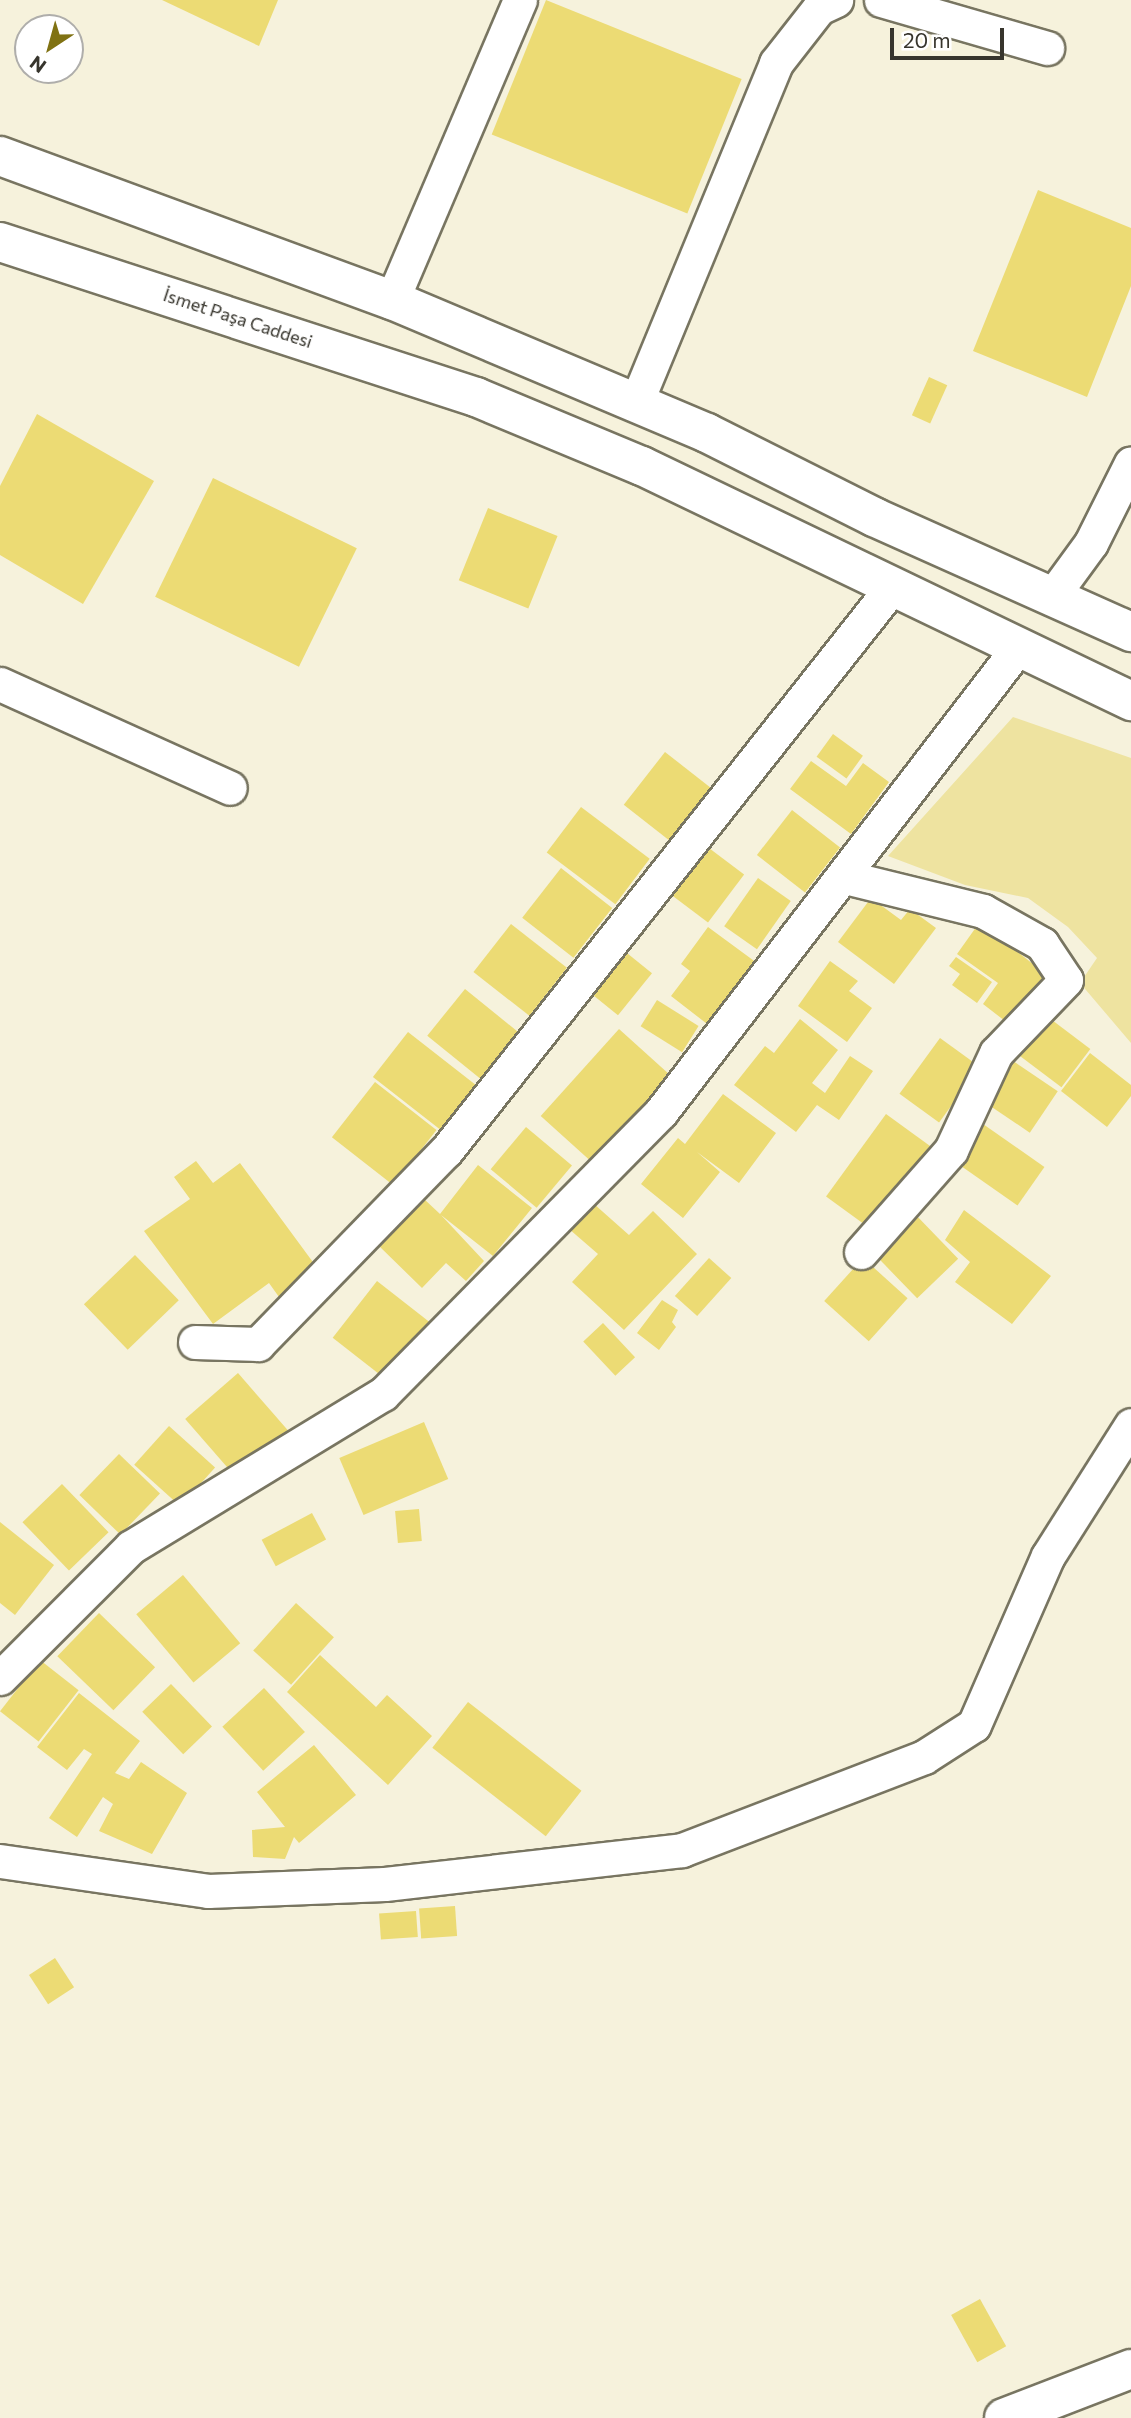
<!DOCTYPE html>
<html>
<head>
<meta charset="utf-8">
<style>
  body { margin:0 }
  #map { position:relative; width:1131px; height:2418px; overflow:hidden; background:#f6f2dc; font-family:Commissioner,sans-serif }
  div>[style] { position:absolute }
  .green>* { inset:0; background:#eee3a0 }
  .building>* { inset:0; background:#ecdb74; transform-origin:0 0 }
  .roads { filter:drop-shadow(2px 0 #787561) drop-shadow(-2px 0 #787561) drop-shadow(0 2px #787561) drop-shadow(0 -2px #787561) }
  .minor>* { height:33px; margin:-16.5px; padding:0 16.5px; transform-origin:16.5px; border-radius:16.5px; background:#fff }
  .tertiary>* { height:38px; margin:-19px; padding:0 19px; transform-origin:19px; border-radius:19px; background:#fff }
  .secondary>* { height:38px; margin:-19px; padding:0 19px; transform-origin:19px; border-radius:19px; background:#fff }
  span { translate:-50% -50%; white-space:nowrap; text-align:center; line-height:1.15; -webkit-text-stroke:5px #fff; paint-order:stroke }
  .street-label { font-size:18px; color:#37352d }
  .north { position:absolute; left:14px; top:14px; width:70px; height:70px; box-sizing:border-box; background:#fff; border:2px solid #afaeab; border-radius:50%; rotate:216deg; font-size:19px; font-weight:700; line-height:28px; text-align:center; color:#37352d }
  .north::after { content:''; display:block; margin:auto; width:24px; height:32px; background:#807213; clip-path:polygon(50% 0,100% 100%,50% 72%,0 100%) }
  .scale { position:absolute; left:890px; top:28px; width:114px; height:32px; box-sizing:border-box; border:4px solid #37352d; border-top:0; padding-left:9px; font-size:21px; line-height:24px; white-space:nowrap; color:#37352d; -webkit-text-stroke:5px #fff; paint-order:stroke }
</style>
</head>
<body>
<div id="map">
  <div class="green">
    <i style="clip-path:polygon(1013px 717px,1131px 758px,1131px 1043px,1080px 983px,1097px 958px,1068px 927px,1028px 898px,965px 885px,888px 856px)"></i>
  </div>
  <div class="building">
    <i style="clip-path:polygon(162px 0,278px 0,259px 46px)"></i>
    <i style="left:546px;top:0;width:211px;height:145px;rotate:22deg"></i>
    <i style="clip-path:polygon(1038px 190px,1131px 228px,1131px 286px,1087px 397px,973px 351px)"></i>
    <i style="left:929px;top:377px;width:20px;height:42px;rotate:24deg"></i>
    <i style="clip-path:polygon(37px 414px,154px 481px,83px 604px,0 555px,0 486px)"></i>
    <i style="left:213px;top:478px;width:160px;height:132px;rotate:26deg"></i>
    <i style="left:488px;top:508px;width:75px;height:78px;rotate:22deg"></i>
    <i style="left:833px;top:734px;width:37px;height:28px;rotate:36deg"></i>
    <i style="left:665px;top:752px;width:62px;height:67px;rotate:38deg"></i>
    <i style="clip-path:polygon(811px 761px,846px 786px,863px 763px,889px 782px,851px 834px,790px 789px)"></i>
    <i style="left:581px;top:807px;width:86px;height:57px;rotate:37deg"></i>
    <i style="left:792px;top:810px;width:61px;height:57px;rotate:38deg"></i>
    <i style="left:697px;top:839px;width:59px;height:60px;rotate:37deg"></i>
    <i style="left:561px;top:868px;width:65px;height:63px;rotate:38deg"></i>
    <i style="left:758px;top:878px;width:40px;height:59px;rotate:35deg"></i>
    <i style="clip-path:polygon(871px 898px,901px 920px,910px 909px,936px 928px,894px 984px,838px 942px)"></i>
    <i style="clip-path:polygon(984px 916px,1025px 945px,1019px 953px,1052px 979px,1014px 1028px,983px 1004px,998px 983px,957px 954px)"></i>
    <i style="left:511px;top:924px;width:71px;height:61px;rotate:38deg"></i>
    <i style="clip-path:polygon(708px 927px,761px 966px,711px 1027px,671px 996px,690px 971px,681px 964px)"></i>
    <i style="left:617px;top:945px;width:45px;height:54px;rotate:39deg"></i>
    <i style="clip-path:polygon(956px 957px,992px 982px,977px 1003px,952px 985px,960px 974px,949px 966px)"></i>
    <i style="clip-path:polygon(830px 961px,858px 981px,849px 991px,872px 1008px,847px 1042px,798px 1006px)"></i>
    <i style="left:465px;top:989px;width:70px;height:60px;rotate:39deg"></i>
    <i style="left:657px;top:1000px;width:49px;height:31px;rotate:32deg"></i>
    <i style="left:1044px;top:1014px;width:58px;height:48px;rotate:37deg"></i>
    <i style="clip-path:polygon(800px 1019px,838px 1050px,812px 1083px,825px 1093px,850px 1056px,873px 1071px,839px 1120px,817px 1105px,796px 1132px,734px 1085px,765px 1046px,774px 1053px)"></i>
    <i style="left:619px;top:1029px;width:72px;height:117px;rotate:42deg"></i>
    <i style="left:408px;top:1032px;width:93px;height:57px;rotate:38deg"></i>
    <i style="left:940px;top:1038px;width:49px;height:69px;rotate:36deg"></i>
    <i style="clip-path:polygon(1090px 1053px,1131px 1085px,1131px 1096px,1107px 1127px,1061px 1091px)"></i>
    <i style="left:1013px;top:1061px;width:54px;height:50px;rotate:34deg"></i>
    <i style="left:375px;top:1082px;width:78px;height:70px;rotate:38deg"></i>
    <i style="clip-path:polygon(723px 1094px,776px 1133px,739px 1183px,697px 1152px,720px 1172px,683px 1218px,641px 1184px,678px 1138px,685px 1144px)"></i>
    <i style="left:886px;top:1114px;width:57px;height:102px;rotate:36deg"></i>
    <i style="left:983px;top:1124px;width:75px;height:47px;rotate:35deg"></i>
    <i style="left:526px;top:1127px;width:60px;height:55px;rotate:40deg"></i>
    <i style="clip-path:polygon(196px 1161px,213px 1183px,240px 1163px,318px 1269px,279px 1297px,269px 1283px,213px 1324px,144px 1231px,190px 1199px,174px 1177px)"></i>
    <i style="clip-path:polygon(478px 1165px,532px 1208px,493px 1256px,441px 1215px,484px 1261px,466px 1281px,446px 1263px,422px 1288px,378px 1245px,423px 1198px,440px 1214px)"></i>
    <i style="clip-path:polygon(585px 1196px,629px 1235px,653px 1211px,697px 1254px,624px 1330px,572px 1282px,598px 1254px,561px 1222px)"></i>
    <i style="clip-path:polygon(964px 1210px,1051px 1276px,1012px 1324px,955px 1282px,970px 1262px,945px 1240px)"></i>
    <i style="left:913px;top:1212px;width:65px;height:57px;rotate:46deg"></i>
    <i style="left:135px;top:1255px;width:63px;height:71px;rotate:46deg"></i>
    <i style="left:709px;top:1258px;width:30px;height:51px;rotate:42deg"></i>
    <i style="left:863px;top:1258px;width:60px;height:58px;rotate:42deg"></i>
    <i style="left:377px;top:1281px;width:67px;height:72px;rotate:38deg"></i>
    <i style="clip-path:polygon(662px 1300px,678px 1310px,672px 1322px,676px 1327px,659px 1350px,637px 1333px)"></i>
    <i style="left:603px;top:1323px;width:47px;height:27px;rotate:47deg"></i>
    <i style="left:238px;top:1373px;width:78px;height:70px;rotate:49deg"></i>
    <i style="left:424px;top:1422px;width:62px;height:92px;rotate:67deg"></i>
    <i style="left:169px;top:1426px;width:62px;height:52px;rotate:42deg"></i>
    <i style="left:119px;top:1454px;width:57px;height:57px;rotate:44deg"></i>
    <i style="left:62px;top:1484px;width:67px;height:55px;rotate:46deg"></i>
    <i style="left:419px;top:1509px;width:32px;height:24px;rotate:85deg"></i>
    <i style="left:312px;top:1513px;width:30px;height:57px;rotate:62deg"></i>
    <i style="clip-path:polygon(0 1522px,54px 1565px,15px 1615px,0 1603px)"></i>
    <i style="left:183px;top:1575px;width:89px;height:61px;rotate:50deg"></i>
    <i style="left:296px;top:1603px;width:51px;height:64px;rotate:42deg"></i>
    <i style="left:99px;top:1613px;width:78px;height:60px;rotate:44deg"></i>
    <i style="clip-path:polygon(320px 1655px,376px 1707px,387px 1695px,432px 1736px,388px 1785px,287px 1692px)"></i>
    <i style="left:40px;top:1660px;width:49px;height:65px;rotate:38deg"></i>
    <i style="left:171px;top:1684px;width:59px;height:40px;rotate:46deg"></i>
    <i style="left:264px;top:1688px;width:60px;height:57px;rotate:47deg"></i>
    <i style="clip-path:polygon(79px 1693px,140px 1741px,115px 1773px,129px 1779px,141px 1762px,187px 1793px,152px 1854px,99px 1831px,113px 1804px,103px 1797px,77px 1837px,49px 1818px,92px 1754px,84px 1749px,67px 1770px,37px 1747px)"></i>
    <i style="left:468px;top:1702px;width:144px;height:58px;rotate:38deg"></i>
    <i style="clip-path:polygon(314px 1745px,356px 1795px,299px 1843px,294px 1837px,285px 1859px,253px 1857px,252px 1830px,285px 1827px,257px 1792px)"></i>
    <i style="left:455px;top:1906px;width:30px;height:36px;rotate:86deg"></i>
    <i style="left:416px;top:1911px;width:26px;height:37px;rotate:86deg"></i>
    <i style="left:55px;top:1958px;width:35px;height:31px;rotate:57deg"></i>
    <i style="left:980px;top:2299px;width:54px;height:33px;rotate:61deg"></i>
  </div>
  <div class="roads">
    <div class="minor">
      <i style="left:881px;top:0;width:173px;rotate:16.1deg"></i>
      <i style="left:392px;top:300px;width:326px;rotate:-66.9deg"></i>
      <i style="left:636px;top:403px;width:368px;rotate:-67.6deg"></i>
      <i style="left:776px;top:63px;width:70px;rotate:-52deg"></i>
      <i style="left:819px;top:8px;width:19px;rotate:-25deg"></i>
      <i style="left:1053px;top:595px;width:64px;rotate:-53.8deg"></i>
      <i style="left:1091px;top:543px;width:89px;rotate:-63.4deg"></i>
      <i style="left:0;top:684px;width:252px;rotate:24.3deg"></i>
      <i style="left:845px;top:877px;width:142px;rotate:13.8deg"></i>
      <i style="left:983px;top:911px;width:68px;rotate:29.2deg"></i>
      <i style="left:1042px;top:944px;width:43px;rotate:56.3deg"></i>
      <i style="left:1066px;top:980px;width:101px;rotate:133.8deg"></i>
      <i style="left:996px;top:1053px;width:107px;rotate:114.9deg"></i>
      <i style="left:951px;top:1150px;width:136px;rotate:131.4deg"></i>
      <i style="left:195px;top:1342px;width:63px;rotate:1.8deg"></i>
      <i style="left:258px;top:1344px;width:269px;rotate:-45.8deg"></i>
      <i style="left:446px;top:1151px;width:719px;rotate:-51.66deg"></i>
      <i style="left:0;top:1678px;width:185px;rotate:-45deg"></i>
      <i style="left:131px;top:1547px;width:295px;rotate:-31.3deg"></i>
      <i style="left:383px;top:1394px;width:396px;rotate:-45.4deg"></i>
      <i style="left:661px;top:1112px;width:584px;rotate:-52.44deg"></i>
      <i style="left:0;top:1861px;width:210px;rotate:8.2deg"></i>
      <i style="left:208px;top:1891px;width:177px;rotate:-2.3deg"></i>
      <i style="left:385px;top:1884px;width:299px;rotate:-6.5deg"></i>
      <i style="left:682px;top:1850px;width:259px;rotate:-21deg"></i>
      <i style="left:924px;top:1757px;width:59px;rotate:-32.6deg"></i>
      <i style="left:974px;top:1725px;width:184px;rotate:-66.4deg"></i>
      <i style="left:1048px;top:1556px;width:155px;rotate:-57.6deg"></i>
    </div>
    <div class="tertiary">
      <i style="left:1004px;top:2418px;width:136px;rotate:-21.1deg"></i>
    </div>
    <div class="secondary">
      <i style="left:0;top:156px;width:418px;rotate:20.2deg"></i>
      <i style="left:392px;top:300px;width:342px;rotate:22.9deg"></i>
      <i style="left:707px;top:433px;width:187px;rotate:26.7deg"></i>
      <i style="left:874px;top:517px;width:282px;rotate:24.1deg"></i>
      <i style="left:0;top:242px;width:501px;rotate:18.04deg"></i>
      <i style="left:476px;top:397px;width:180px;rotate:22.6deg"></i>
      <i style="left:642px;top:466px;width:543px;rotate:25.67deg"></i>
    </div>
  </div>
  <div class="street-label">
    <span style="left:238px;top:318px;rotate:18deg">İsmet Paşa Caddesi</span>
  </div>
  <div class="north">N</div>
  <div class="scale">20 m</div>
</div>
</body>
</html>
